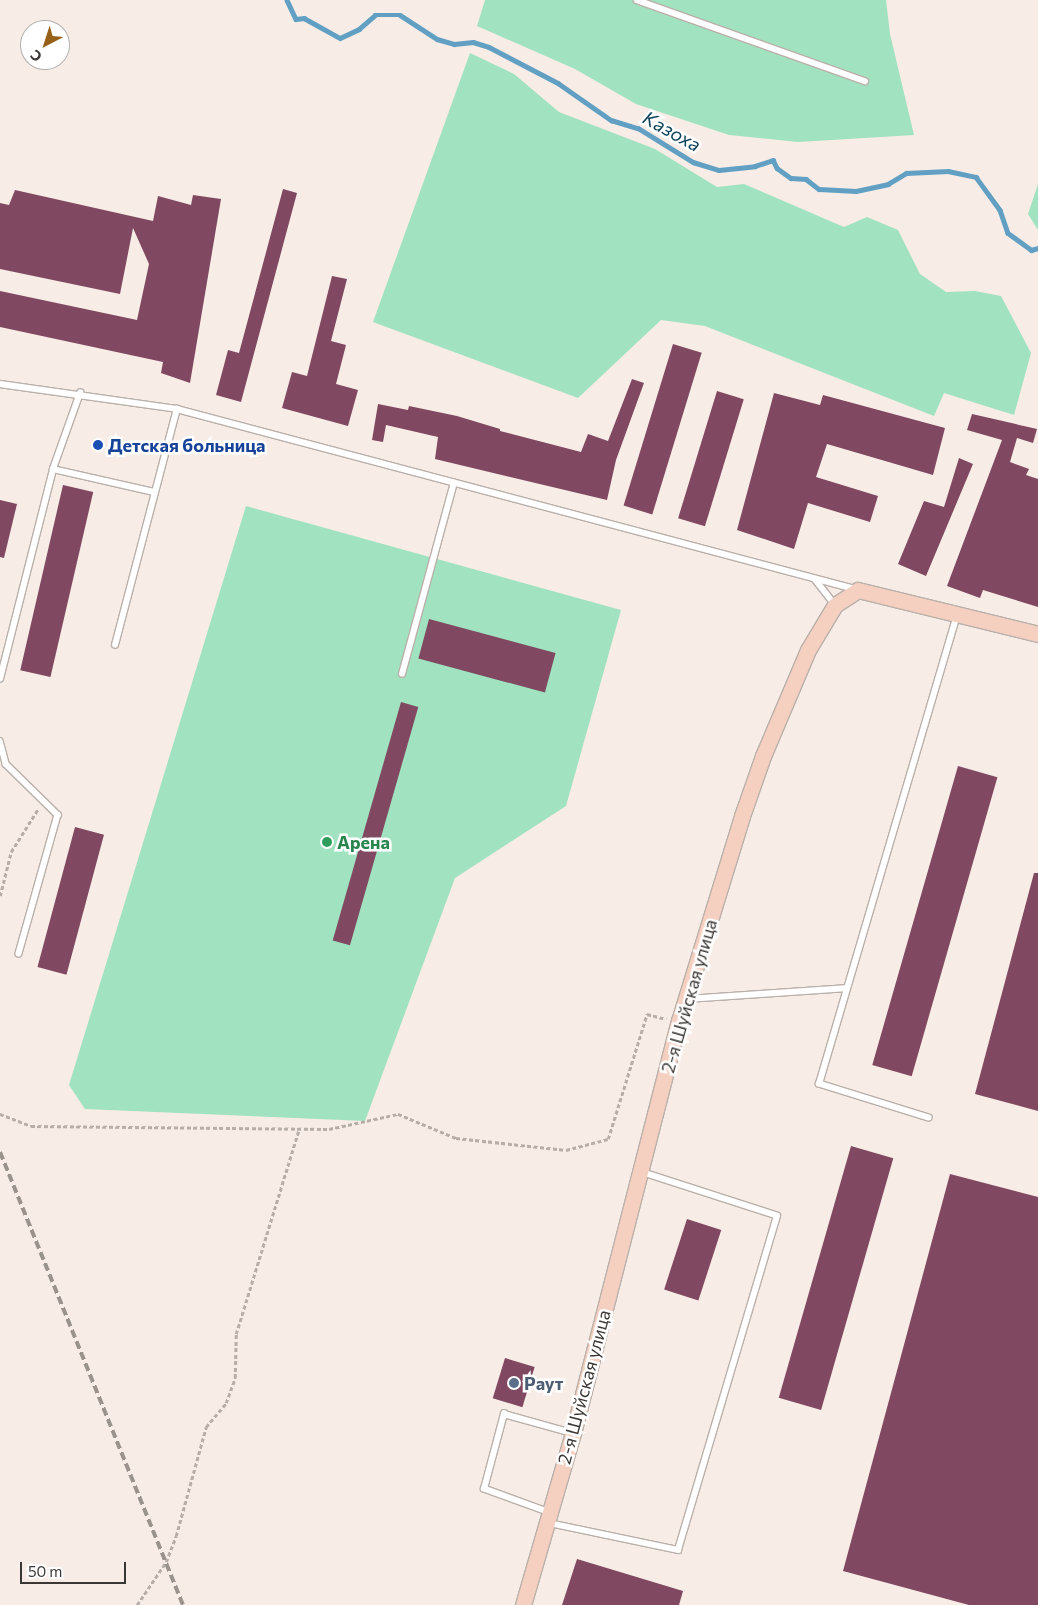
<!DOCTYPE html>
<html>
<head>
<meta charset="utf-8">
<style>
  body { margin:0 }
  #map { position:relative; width:1038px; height:1605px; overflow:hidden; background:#f7ece6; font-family:Commissioner,sans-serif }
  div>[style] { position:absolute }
  .green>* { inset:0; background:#a1e2c1 }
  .stream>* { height:4.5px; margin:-2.25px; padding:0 2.25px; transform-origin:2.25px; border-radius:2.25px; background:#62a0c3 }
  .building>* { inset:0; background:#814961; transform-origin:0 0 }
  .path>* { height:2.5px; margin-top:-1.25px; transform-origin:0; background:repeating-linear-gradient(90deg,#b7aea9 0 4px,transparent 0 6.5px) }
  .roads { filter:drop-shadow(1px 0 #bab0aa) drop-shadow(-1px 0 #bab0aa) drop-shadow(0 1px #bab0aa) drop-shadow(0 -1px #bab0aa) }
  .lane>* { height:5.5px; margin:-2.75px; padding:0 2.75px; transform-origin:2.75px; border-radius:2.75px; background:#fff }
  .secondary>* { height:15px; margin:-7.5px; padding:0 7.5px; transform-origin:7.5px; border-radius:7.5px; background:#f5d0c1 }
  .rail>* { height:4px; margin-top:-2px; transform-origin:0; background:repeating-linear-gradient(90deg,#99928d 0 8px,transparent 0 12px) }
  .dots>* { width:14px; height:14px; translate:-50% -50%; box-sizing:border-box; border:2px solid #fff; border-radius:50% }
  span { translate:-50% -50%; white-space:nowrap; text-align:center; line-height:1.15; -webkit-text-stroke:5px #fff; paint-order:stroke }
  .transit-label { font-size:18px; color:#164399; font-weight:700 }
  .left { translate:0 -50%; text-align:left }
  .leisure-label { font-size:18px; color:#27864d; font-weight:700 }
  .street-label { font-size:18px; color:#3b3734 }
  .service-label { font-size:18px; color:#4e5e75; font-weight:700 }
  .water-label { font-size:19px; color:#0e425b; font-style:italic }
  .north { position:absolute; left:20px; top:20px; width:50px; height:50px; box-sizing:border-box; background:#fff; border:1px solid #b1afae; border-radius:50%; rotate:220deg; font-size:14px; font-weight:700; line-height:20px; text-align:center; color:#3b3734 }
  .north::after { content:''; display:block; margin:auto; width:18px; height:22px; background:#966019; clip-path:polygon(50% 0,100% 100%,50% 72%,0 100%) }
  .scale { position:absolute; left:20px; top:1562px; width:106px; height:22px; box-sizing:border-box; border:2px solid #3b3734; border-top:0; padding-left:6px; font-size:15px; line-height:18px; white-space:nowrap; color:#3b3734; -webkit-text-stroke:4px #fff; paint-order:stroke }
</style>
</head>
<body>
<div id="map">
  <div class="green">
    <i style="clip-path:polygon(485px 0,886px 0,890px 34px,914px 135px,798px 142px,729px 135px,636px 104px,575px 69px,477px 26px)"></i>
    <i style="clip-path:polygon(470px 53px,514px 74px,559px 112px,655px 149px,717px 187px,744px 184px,844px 227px,867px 217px,898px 230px,920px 274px,946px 292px,975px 291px,1001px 296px,1031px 353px,1014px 415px,944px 393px,934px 416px,705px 326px,661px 320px,578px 398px,373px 322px)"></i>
    <i style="clip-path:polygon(1038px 184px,1038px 230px,1028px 214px)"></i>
    <i style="clip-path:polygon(246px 506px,621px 610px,566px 806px,455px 878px,365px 1121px,85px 1109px,69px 1085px)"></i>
  </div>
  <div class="stream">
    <i style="left:287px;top:0;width:21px;rotate:65deg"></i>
    <i style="left:296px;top:19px;width:8px;rotate:-7deg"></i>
    <i style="left:304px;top:18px;width:41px;rotate:29.1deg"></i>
    <i style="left:340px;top:38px;width:21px;rotate:-25deg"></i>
    <i style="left:359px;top:29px;width:21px;rotate:-41deg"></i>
    <i style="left:375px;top:15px;width:25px"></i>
    <i style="left:400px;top:15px;width:44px;rotate:33deg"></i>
    <i style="left:437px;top:39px;width:18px;rotate:16deg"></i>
    <i style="left:454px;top:44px;width:19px;rotate:-6deg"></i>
    <i style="left:473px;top:42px;width:17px;rotate:17deg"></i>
    <i style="left:489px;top:47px;width:78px;rotate:27.6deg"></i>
    <i style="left:558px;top:83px;width:65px;rotate:34.9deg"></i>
    <i style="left:611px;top:120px;width:28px;rotate:17deg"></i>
    <i style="left:638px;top:128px;width:65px;rotate:31.7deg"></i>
    <i style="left:693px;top:162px;width:27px;rotate:17deg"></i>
    <i style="left:719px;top:170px;width:36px;rotate:-6deg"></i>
    <i style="left:755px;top:166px;width:19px;rotate:-18deg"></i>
    <i style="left:773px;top:160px;width:9px;rotate:63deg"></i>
    <i style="left:777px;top:168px;width:17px;rotate:36deg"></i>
    <i style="left:791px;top:178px;width:15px;rotate:4deg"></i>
    <i style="left:806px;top:179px;width:16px;rotate:38deg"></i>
    <i style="left:819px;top:189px;width:37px;rotate:3deg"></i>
    <i style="left:856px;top:191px;width:33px;rotate:-12deg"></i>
    <i style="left:888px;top:184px;width:21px;rotate:-31deg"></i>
    <i style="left:906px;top:173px;width:42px;rotate:-2.7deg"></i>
    <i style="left:948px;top:171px;width:29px;rotate:12deg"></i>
    <i style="left:976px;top:177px;width:41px;rotate:54deg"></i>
    <i style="left:1000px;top:210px;width:24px;rotate:71deg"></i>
    <i style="left:1008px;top:233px;width:29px;rotate:36deg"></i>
    <i style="left:1031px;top:250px;width:7px;rotate:-16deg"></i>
  </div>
  <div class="building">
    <i style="clip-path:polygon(283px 189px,297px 193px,241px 402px,216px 395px,228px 350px,239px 353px)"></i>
    <i style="clip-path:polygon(15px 190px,153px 221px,158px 196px,191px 205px,193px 195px,221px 199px,190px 383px,161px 373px,163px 362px,0 327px,0 291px,137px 320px,149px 264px,133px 228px,120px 294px,0 269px,0 203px,9px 205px)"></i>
    <i style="clip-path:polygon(332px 276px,347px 279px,331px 341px,346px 345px,336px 384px,358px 390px,348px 426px,282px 408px,292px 372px,307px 376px)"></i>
    <i style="left:673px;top:344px;width:30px;height:169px;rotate:17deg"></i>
    <i style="clip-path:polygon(632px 379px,644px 383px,616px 460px,607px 500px,435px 459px,438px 437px,386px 425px,383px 442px,372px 440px,378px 404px,408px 410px,409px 406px,457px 416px,500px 429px,500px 431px,581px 452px,588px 434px,608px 441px)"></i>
    <i style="left:717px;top:391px;width:28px;height:133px;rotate:17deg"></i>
    <i style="clip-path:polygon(774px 393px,820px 405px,823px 395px,945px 428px,933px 475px,827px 444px,816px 477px,878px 496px,870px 522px,808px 503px,794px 549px,737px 530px)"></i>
    <i style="clip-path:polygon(972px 414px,1037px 429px,1033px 443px,1017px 438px,1010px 462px,1029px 469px,1026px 475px,1038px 479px,1038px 607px,983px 590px,980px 598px,947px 586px,1002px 440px,967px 430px)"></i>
    <i style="clip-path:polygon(959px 458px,973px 464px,926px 576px,898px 564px,924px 501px,944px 507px)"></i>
    <i style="left:63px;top:485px;width:31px;height:190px;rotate:13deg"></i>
    <i style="clip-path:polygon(0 500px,17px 504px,4px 558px,0 557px)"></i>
    <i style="left:429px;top:619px;width:131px;height:41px;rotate:15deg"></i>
    <i style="left:401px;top:702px;width:18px;height:248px;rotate:16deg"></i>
    <i style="left:958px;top:766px;width:41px;height:311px;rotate:16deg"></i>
    <i style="left:75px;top:827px;width:30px;height:145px;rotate:15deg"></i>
    <i style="clip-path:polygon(1034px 873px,1038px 873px,1038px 1111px,975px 1094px)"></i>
    <i style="left:851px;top:1146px;width:44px;height:262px;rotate:16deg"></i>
    <i style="clip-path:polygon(950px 1174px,1038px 1197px,1038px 1605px,969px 1605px,843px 1571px)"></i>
    <i style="left:687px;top:1219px;width:36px;height:74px;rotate:18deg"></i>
    <i style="left:505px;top:1358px;width:31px;height:42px;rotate:17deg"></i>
    <i style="clip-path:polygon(577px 1559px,683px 1591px,679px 1605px,562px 1605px)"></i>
  </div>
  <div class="path">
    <i style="left:0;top:896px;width:45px;rotate:-76deg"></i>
    <i style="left:11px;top:852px;width:51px;rotate:-57.9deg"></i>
    <i style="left:0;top:1114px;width:33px;rotate:21deg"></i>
    <i style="left:31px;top:1126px;width:298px;rotate:0.6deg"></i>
    <i style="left:329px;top:1129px;width:71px;rotate:-12.3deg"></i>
    <i style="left:398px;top:1114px;width:63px;rotate:22.5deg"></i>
    <i style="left:456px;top:1138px;width:111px;rotate:6.2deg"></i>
    <i style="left:566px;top:1150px;width:43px;rotate:-14.7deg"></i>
    <i style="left:608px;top:1139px;width:131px;rotate:-72.7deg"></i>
    <i style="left:647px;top:1014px;width:20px;rotate:15deg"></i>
    <i style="left:137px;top:1605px;width:52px;rotate:-56deg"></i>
    <i style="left:166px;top:1562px;width:28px;rotate:-69deg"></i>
    <i style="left:176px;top:1536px;width:113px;rotate:-74.6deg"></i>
    <i style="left:206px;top:1427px;width:31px;rotate:-50deg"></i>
    <i style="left:226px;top:1403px;width:27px;rotate:-70deg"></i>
    <i style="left:235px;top:1378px;width:44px;rotate:-88.7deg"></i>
    <i style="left:236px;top:1334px;width:214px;rotate:-72.9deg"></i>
  </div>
  <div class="roads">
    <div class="lane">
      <i style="left:637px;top:0;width:242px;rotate:19.6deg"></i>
      <i style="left:0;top:384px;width:179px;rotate:8deg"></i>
      <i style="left:177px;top:409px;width:701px;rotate:14.87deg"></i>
      <i style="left:53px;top:469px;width:104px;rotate:12.8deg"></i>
      <i style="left:815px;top:579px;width:31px;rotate:52deg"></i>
      <i style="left:115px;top:645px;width:244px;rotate:-75.3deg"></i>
      <i style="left:402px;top:674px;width:198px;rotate:-74.8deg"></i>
      <i style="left:0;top:679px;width:217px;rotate:-75.8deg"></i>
      <i style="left:53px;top:469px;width:81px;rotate:-70.4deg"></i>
      <i style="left:0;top:741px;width:24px;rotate:75deg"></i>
      <i style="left:6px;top:764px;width:73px;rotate:44.4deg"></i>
      <i style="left:58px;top:815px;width:144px;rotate:105.7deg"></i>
      <i style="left:686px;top:999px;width:160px;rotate:-3.9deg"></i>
      <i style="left:929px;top:1118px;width:115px;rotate:-162.8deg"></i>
      <i style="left:819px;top:1084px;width:488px;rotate:-73.6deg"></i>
      <i style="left:550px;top:1513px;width:70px;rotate:-160deg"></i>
      <i style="left:484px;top:1489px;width:78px;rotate:-75.1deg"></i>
      <i style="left:504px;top:1414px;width:71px;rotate:15.6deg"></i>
      <i style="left:549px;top:1523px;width:132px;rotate:11.8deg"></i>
      <i style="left:678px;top:1550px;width:348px;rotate:-73.5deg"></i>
      <i style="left:777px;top:1216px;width:143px;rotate:-162.1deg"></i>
    </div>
    <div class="secondary">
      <i style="left:523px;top:1605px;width:179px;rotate:-73.8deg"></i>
      <i style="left:573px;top:1433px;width:425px;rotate:-75.6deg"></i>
      <i style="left:679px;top:1021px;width:214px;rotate:-72.9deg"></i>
      <i style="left:742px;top:816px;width:64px;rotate:-70.7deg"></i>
      <i style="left:763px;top:756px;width:115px;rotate:-67deg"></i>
      <i style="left:808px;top:650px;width:52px;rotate:-59deg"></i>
      <i style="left:835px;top:605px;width:27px;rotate:-33deg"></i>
      <i style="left:858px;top:590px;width:185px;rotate:13.7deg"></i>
    </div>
  </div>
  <div class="rail">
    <i style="left:0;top:1152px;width:489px;rotate:68deg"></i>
  </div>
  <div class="dots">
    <i style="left:98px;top:445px;background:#1a4fb4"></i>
    <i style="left:327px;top:842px;background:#2e9e5b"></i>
    <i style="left:514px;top:1383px;background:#5c6f8a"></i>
  </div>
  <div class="transit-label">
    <span class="left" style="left:108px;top:445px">Детская больница</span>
  </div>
  <div class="leisure-label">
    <span class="left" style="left:337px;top:842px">Арена</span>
  </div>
  <div class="street-label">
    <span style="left:689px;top:996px;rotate:-74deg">2-я Шуйская улица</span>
    <span style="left:584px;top:1387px;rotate:-75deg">2-я Шуйская улица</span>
  </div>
  <div class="service-label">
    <span class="left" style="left:524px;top:1383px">Раут</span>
  </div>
  <div class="water-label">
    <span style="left:672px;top:131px;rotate:29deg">Казоха</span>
  </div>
  <div class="north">С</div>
  <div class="scale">50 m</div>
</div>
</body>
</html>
